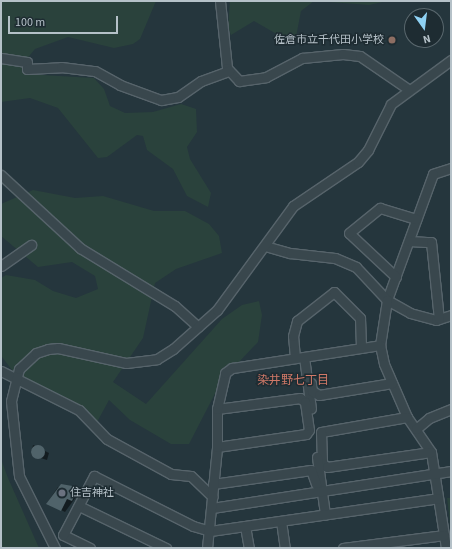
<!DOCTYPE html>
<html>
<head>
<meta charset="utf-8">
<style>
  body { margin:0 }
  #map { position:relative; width:452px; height:549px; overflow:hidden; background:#25363d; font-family:"Source Sans 3","Noto Sans JP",sans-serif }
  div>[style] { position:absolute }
  .green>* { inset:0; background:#2a423c }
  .shadow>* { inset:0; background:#0007 }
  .building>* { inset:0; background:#50636a }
  .round { border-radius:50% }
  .roads { filter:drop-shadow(1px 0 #57646b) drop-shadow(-1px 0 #57646b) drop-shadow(0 1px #57646b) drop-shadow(0 -1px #57646b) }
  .minor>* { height:9px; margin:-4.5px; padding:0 4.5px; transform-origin:4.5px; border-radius:4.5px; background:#39474d }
  .dots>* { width:11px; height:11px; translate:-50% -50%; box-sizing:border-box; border:2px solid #1e2c32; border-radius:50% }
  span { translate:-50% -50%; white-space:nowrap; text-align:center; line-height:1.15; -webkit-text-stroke:3px #1e2c32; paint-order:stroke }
  .poi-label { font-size:11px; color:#b5c1c8 }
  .right { translate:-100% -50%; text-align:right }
  .left { translate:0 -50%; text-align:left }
  .neighbourhood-label { font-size:12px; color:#d07968 }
  .frame { position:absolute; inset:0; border:2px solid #b5c1c8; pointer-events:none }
  .north { position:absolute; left:404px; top:8px; width:40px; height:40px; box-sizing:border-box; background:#1e2c32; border:1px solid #5a686e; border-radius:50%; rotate:166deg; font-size:11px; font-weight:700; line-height:16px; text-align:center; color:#b5c1c8 }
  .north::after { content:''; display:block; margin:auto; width:14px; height:18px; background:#8ed1f3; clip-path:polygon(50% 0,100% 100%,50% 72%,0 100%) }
  .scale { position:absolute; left:8px; top:16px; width:110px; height:18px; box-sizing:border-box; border:2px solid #b5c1c8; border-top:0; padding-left:5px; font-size:12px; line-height:14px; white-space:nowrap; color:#b5c1c8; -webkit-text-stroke:3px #1e2c32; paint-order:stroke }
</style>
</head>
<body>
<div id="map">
  <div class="green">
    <i style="clip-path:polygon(1px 1px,156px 1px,140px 39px,133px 44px,114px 48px,68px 37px,35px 49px,21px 66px,25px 74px,94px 78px,104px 89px,110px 106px,125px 113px,153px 112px,181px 104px,196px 109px,197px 132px,187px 147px,190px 159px,211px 193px,208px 207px,187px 196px,173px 169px,147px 150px,143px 136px,137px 135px,107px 157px,98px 158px,58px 108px,30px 98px,1px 102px)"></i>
    <i style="clip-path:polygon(230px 1px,314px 1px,301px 11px,296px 37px,287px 40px,254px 21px,231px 35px,228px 27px)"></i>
    <i style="clip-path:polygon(316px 1px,387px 1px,369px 5px)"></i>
    <i style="clip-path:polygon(33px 190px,75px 198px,103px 196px,154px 211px,185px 211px,209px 224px,219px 236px,222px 253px,176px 269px,155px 283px,143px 338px,113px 382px,146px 404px,222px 319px,242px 305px,259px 301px,262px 315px,258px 342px,222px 380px,189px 444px,171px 444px,130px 420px,109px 400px,96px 424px,25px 387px,2px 357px,1px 278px,6px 275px,35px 280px,53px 291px,76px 298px,98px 289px,95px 276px,72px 262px,38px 267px,1px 236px,1px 204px)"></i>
    <i style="clip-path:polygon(1px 459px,8px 478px,39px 548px,1px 548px)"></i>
    <i style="clip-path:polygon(447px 498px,451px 498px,451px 531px)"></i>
  </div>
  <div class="shadow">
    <i style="clip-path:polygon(33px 445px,49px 453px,47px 460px,31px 455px)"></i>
    <i style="clip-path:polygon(58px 487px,81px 490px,65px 512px,47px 503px)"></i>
  </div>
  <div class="building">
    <i class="round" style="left:31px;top:445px;width:14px;height:14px"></i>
    <i style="clip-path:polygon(61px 484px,78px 487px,72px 501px,67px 499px,61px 511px,46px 504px)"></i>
  </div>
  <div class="roads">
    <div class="minor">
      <i style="left:220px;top:1px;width:67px;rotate:84deg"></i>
      <i style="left:227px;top:68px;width:18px;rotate:47deg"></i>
      <i style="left:239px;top:81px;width:27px;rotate:-8deg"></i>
      <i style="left:266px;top:77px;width:41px;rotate:-27.8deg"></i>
      <i style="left:302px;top:58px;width:41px;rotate:-5.6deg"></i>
      <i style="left:343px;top:54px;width:17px;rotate:7deg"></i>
      <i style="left:360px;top:56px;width:58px;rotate:34.5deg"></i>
      <i style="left:1px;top:58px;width:26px;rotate:9deg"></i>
      <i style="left:27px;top:62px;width:7px;rotate:90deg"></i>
      <i style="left:27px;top:69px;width:34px;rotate:-3deg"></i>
      <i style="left:61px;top:67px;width:34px;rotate:7deg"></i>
      <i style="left:95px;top:71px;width:29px;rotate:29deg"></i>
      <i style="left:120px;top:85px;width:44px;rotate:20.1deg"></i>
      <i style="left:161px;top:100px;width:17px;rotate:-10deg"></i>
      <i style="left:178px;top:97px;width:28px;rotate:-35deg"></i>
      <i style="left:201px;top:81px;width:30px;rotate:-20deg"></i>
      <i style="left:451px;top:168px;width:19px;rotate:162deg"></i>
      <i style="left:433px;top:174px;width:134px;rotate:110.1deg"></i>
      <i style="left:387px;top:300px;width:26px;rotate:29deg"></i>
      <i style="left:410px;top:313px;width:27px;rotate:15deg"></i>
      <i style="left:436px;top:320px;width:16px;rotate:-18deg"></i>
      <i style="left:1px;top:175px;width:108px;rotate:42.7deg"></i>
      <i style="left:80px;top:248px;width:111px;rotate:31.4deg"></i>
      <i style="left:175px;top:306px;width:31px;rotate:42deg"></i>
      <i style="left:409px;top:241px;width:22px;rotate:3deg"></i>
      <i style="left:431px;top:242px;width:77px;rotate:84.1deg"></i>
      <i style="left:265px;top:246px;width:26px;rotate:16deg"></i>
      <i style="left:290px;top:253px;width:45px;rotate:6.3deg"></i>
      <i style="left:335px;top:258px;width:23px;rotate:23deg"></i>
      <i style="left:356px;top:267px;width:45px;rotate:46.8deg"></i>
      <i style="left:387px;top:300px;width:46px;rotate:98.8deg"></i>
      <i style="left:380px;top:345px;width:19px;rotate:78deg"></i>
      <i style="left:384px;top:364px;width:58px;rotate:66.5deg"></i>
      <i style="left:407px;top:417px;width:42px;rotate:55.6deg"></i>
      <i style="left:431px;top:452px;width:97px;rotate:81.1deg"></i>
      <i style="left:1px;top:266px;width:37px;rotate:-35deg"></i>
      <i style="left:396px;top:277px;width:64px;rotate:-136.9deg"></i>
      <i style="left:349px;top:233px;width:40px;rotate:-39deg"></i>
      <i style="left:380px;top:208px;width:38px;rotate:17deg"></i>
      <i style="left:304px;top:357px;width:52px;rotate:82.3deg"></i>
      <i style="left:295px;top:358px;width:22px;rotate:-95deg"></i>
      <i style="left:293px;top:336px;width:16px;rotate:-75deg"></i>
      <i style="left:297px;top:321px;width:47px;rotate:-38.1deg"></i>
      <i style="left:334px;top:292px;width:37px;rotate:45deg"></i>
      <i style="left:360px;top:318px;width:30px;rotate:88deg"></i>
      <i style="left:1px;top:371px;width:87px;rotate:26.6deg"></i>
      <i style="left:79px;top:410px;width:40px;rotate:46deg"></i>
      <i style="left:107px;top:439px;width:73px;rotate:28.7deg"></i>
      <i style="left:171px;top:474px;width:20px;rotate:6deg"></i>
      <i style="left:191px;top:476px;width:30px;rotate:44deg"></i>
      <i style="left:311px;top:383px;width:8px;rotate:83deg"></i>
      <i style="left:312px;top:391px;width:8px;rotate:30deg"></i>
      <i style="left:319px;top:395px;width:74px;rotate:-9.3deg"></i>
      <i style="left:217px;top:409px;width:84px;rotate:-7.5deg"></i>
      <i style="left:300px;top:398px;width:6px;rotate:39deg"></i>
      <i style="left:305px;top:402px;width:28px;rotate:82deg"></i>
      <i style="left:309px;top:430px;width:5px;rotate:127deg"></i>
      <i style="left:306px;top:434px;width:90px;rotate:171.7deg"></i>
      <i style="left:407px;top:417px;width:87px;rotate:170.1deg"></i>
      <i style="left:321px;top:432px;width:31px;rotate:88deg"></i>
      <i style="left:322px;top:463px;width:6px;rotate:39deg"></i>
      <i style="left:327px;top:467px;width:105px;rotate:-8.2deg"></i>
      <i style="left:416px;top:429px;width:17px;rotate:-40deg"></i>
      <i style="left:429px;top:418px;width:24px;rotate:-22deg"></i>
      <i style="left:317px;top:457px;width:58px;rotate:82deg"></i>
      <i style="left:213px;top:484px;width:99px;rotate:-8.1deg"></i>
      <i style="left:311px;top:470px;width:15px;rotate:70deg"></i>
      <i style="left:79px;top:506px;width:97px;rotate:25.8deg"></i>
      <i style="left:212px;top:508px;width:242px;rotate:-8.8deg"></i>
      <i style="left:281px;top:521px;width:27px;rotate:82deg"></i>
      <i style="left:245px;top:526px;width:22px;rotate:80deg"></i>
      <i style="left:55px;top:548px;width:80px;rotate:-116.6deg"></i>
      <i style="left:19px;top:476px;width:75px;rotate:-96.1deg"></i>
      <i style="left:11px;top:401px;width:33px;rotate:-76deg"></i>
      <i style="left:19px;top:369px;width:23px;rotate:-43deg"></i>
      <i style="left:36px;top:353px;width:13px;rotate:-18deg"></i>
      <i style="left:48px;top:349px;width:10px;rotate:-6deg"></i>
      <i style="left:58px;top:348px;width:70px;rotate:12.4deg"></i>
      <i style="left:126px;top:363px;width:31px;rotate:-7deg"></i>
      <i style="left:157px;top:359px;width:19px;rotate:-32deg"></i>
      <i style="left:173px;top:349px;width:59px;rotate:-41.6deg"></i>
      <i style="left:217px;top:310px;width:129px;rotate:-53.8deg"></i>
      <i style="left:293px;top:206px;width:78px;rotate:-34.1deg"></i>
      <i style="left:358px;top:162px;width:16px;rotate:-50deg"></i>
      <i style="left:368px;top:150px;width:51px;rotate:-63.4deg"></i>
      <i style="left:391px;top:104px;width:74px;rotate:-36.3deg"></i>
      <i style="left:90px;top:548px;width:30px;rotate:-154deg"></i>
      <i style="left:63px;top:535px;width:67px;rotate:-62.3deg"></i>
      <i style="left:94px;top:476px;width:111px;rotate:26.8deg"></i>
      <i style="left:193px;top:526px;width:18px;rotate:16deg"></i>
      <i style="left:210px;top:531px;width:230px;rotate:-8.2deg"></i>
      <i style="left:207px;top:548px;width:101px;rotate:-84.3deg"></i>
      <i style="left:217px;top:447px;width:38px;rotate:-90deg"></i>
      <i style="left:217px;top:409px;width:37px;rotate:-77deg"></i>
      <i style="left:225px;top:373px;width:9px;rotate:-36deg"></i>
      <i style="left:232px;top:368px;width:150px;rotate:-8.8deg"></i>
      <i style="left:343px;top:548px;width:102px;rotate:-7.3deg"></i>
    </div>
  </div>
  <div class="dots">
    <i style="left:392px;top:40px;background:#8d6e63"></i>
    <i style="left:62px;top:493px;background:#6b7280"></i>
  </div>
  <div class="poi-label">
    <span class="right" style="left:384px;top:40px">佐倉市立千代田小学校</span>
    <span class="left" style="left:70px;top:493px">住吉神社</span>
  </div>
  <div class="neighbourhood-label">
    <span style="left:293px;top:381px">染井野七丁目</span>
  </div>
  <div class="frame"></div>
  <div class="north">N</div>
  <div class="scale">100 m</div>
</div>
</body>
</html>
